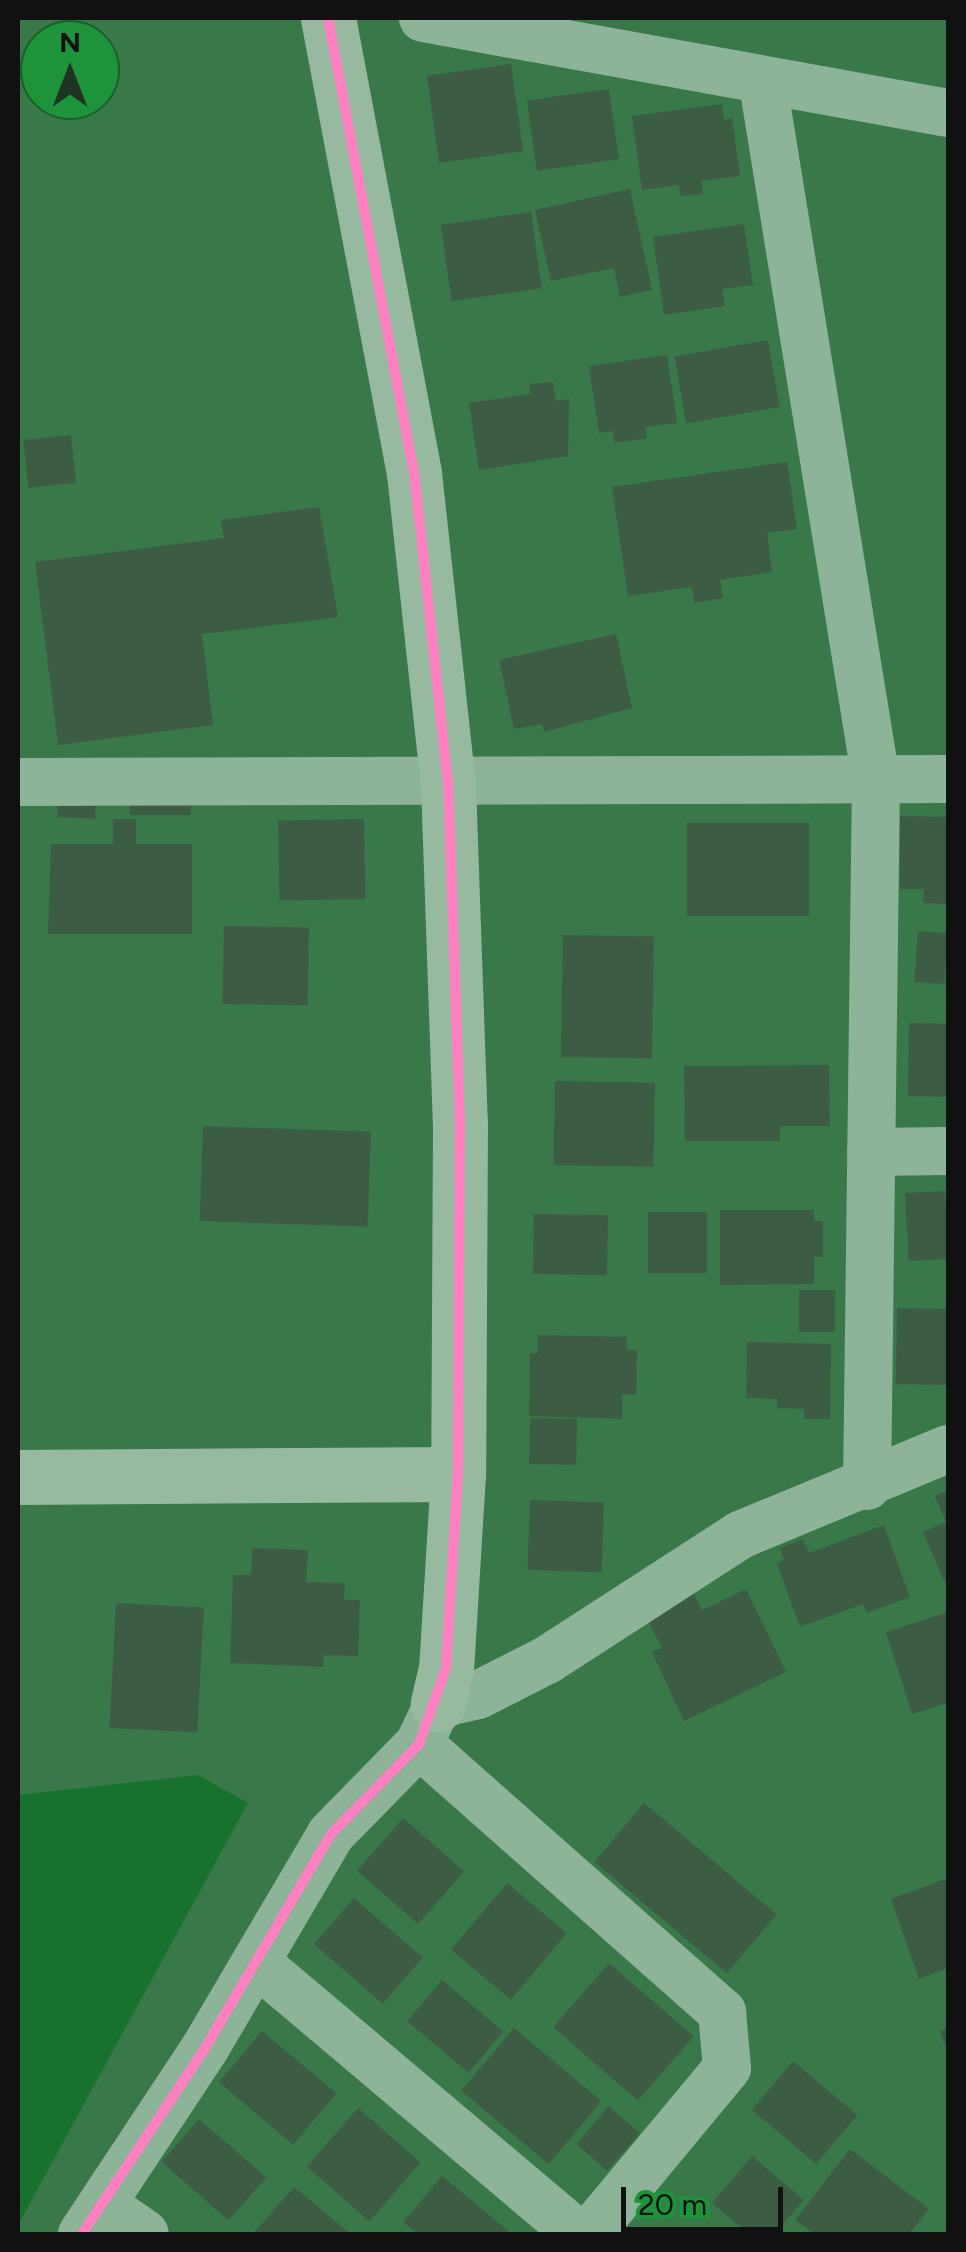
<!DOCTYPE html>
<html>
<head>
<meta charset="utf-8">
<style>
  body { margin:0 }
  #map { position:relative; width:966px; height:2252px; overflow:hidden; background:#397848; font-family:Figtree,sans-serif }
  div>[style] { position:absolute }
  .water>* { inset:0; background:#17722f }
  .building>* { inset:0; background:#3c5d44; transform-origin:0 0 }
  .street>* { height:48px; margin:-24px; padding:0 24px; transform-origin:24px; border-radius:24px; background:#8db498 }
  .secondary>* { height:55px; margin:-27.5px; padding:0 27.5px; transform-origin:27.5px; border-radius:27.5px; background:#96b99f }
  .cycleway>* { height:10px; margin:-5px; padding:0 5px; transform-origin:5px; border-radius:5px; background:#ff80c0 }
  span { translate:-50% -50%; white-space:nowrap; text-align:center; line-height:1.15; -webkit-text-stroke:8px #1e933b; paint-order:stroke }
  .frame { position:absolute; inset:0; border:20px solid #111; pointer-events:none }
  .north { position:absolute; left:20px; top:20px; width:100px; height:100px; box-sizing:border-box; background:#1e933b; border:2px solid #195f2a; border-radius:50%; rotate:0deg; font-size:28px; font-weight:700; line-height:40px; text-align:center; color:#111 }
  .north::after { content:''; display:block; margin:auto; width:35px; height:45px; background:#1f3524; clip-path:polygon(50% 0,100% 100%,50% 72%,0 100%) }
  .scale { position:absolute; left:621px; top:2187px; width:162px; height:45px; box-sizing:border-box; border:5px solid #111; border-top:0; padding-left:12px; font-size:30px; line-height:35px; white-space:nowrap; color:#111; -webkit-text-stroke:8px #1e933b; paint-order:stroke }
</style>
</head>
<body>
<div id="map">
  <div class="water">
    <i style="clip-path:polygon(198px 1775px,248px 1803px,18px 2225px,18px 1795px)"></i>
  </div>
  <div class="building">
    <i style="left:511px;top:64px;width:88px;height:85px;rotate:82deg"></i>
    <i style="left:609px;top:89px;width:71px;height:83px;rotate:82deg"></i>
    <i style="clip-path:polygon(722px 104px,724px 120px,732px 118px,740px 176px,701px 181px,703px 194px,680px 196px,679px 185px,642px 190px,632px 116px)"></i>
    <i style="clip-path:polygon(630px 189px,652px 290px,620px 297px,614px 268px,551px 281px,535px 210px)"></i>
    <i style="left:531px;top:212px;width:77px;height:91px;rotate:82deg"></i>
    <i style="clip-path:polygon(744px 224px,753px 285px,722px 289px,725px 306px,664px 315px,653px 237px)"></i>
    <i style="left:768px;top:340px;width:68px;height:95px;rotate:80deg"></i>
    <i style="clip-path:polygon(667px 355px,677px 423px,645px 427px,647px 438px,615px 443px,613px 431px,599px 433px,589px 366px)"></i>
    <i style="clip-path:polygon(553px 382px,556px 401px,569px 399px,568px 456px,479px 470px,469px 403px,531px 394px,529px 384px)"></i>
    <i style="left:71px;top:435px;width:48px;height:48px;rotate:84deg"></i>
    <i style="clip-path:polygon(787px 462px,797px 529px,767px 533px,772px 572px,720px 580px,723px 598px,694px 603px,692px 587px,628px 596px,612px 487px)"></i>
    <i style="clip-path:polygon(319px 507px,338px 617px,202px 634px,213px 725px,58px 745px,35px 562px,224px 538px,221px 520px)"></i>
    <i style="clip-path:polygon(616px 634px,632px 708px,544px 732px,542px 724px,514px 729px,499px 660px)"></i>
    <i style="left:58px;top:800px;width:38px;height:17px;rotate:3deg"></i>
    <i style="left:130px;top:804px;width:61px;height:11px"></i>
    <i style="clip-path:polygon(900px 816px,948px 817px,948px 904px,923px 903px,924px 889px,900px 889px)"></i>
    <i style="clip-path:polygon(113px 819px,136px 819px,136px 844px,192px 844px,192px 934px,48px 934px,51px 844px,113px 844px)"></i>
    <i style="left:364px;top:819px;width:80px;height:86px;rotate:89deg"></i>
    <i style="left:687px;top:823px;width:122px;height:93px"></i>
    <i style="left:224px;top:926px;width:85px;height:78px;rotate:1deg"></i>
    <i style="left:918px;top:931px;width:30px;height:51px;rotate:4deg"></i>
    <i style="left:563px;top:935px;width:91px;height:122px;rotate:1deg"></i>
    <i style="left:909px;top:1023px;width:39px;height:73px;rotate:1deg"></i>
    <i style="clip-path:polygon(829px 1065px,830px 1126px,780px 1126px,780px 1141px,685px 1141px,684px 1066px)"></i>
    <i style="left:555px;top:1081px;width:100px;height:84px;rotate:1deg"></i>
    <i style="left:203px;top:1126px;width:168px;height:95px;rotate:2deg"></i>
    <i style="left:945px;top:1191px;width:68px;height:40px;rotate:87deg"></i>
    <i style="clip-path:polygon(720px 1210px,814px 1210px,814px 1221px,823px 1221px,823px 1257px,814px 1257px,814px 1284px,720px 1285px)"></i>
    <i style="left:648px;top:1212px;width:59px;height:61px"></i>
    <i style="left:534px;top:1214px;width:74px;height:60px;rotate:1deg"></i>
    <i style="left:799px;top:1290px;width:36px;height:42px"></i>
    <i style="left:897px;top:1308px;width:51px;height:76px;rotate:1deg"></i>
    <i style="clip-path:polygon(538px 1335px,627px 1337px,627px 1350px,637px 1350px,636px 1395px,622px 1394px,622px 1419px,529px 1416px,530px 1353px,537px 1354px)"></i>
    <i style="clip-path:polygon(747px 1342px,831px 1344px,830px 1419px,804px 1419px,804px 1409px,777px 1408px,777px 1399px,746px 1398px)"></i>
    <i style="left:530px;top:1418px;width:47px;height:46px;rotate:1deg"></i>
    <i style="clip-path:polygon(948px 1490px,948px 1581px,945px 1583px,923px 1532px,946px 1522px,935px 1496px)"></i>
    <i style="left:530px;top:1500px;width:74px;height:70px;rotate:2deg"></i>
    <i style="clip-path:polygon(884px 1525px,910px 1597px,867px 1613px,863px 1604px,800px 1627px,777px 1563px,784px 1560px,780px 1548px,803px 1539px,809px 1553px)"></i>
    <i style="clip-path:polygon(252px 1548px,308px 1550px,306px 1582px,345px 1583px,344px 1600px,360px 1600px,358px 1656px,324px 1655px,323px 1667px,230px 1663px,233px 1575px,251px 1575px)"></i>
    <i style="clip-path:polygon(746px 1589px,786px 1672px,684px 1721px,652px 1652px,662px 1648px,644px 1614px,692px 1591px,702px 1610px)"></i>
    <i style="left:116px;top:1603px;width:88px;height:125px;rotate:3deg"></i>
    <i style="clip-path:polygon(948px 1612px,948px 1703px,912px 1714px,886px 1632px)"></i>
    <i style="left:644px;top:1803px;width:173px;height:77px;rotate:40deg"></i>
    <i style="left:403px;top:1818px;width:81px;height:70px;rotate:41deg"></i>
    <i style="clip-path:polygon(948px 1878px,948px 1968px,919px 1979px,891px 1899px)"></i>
    <i style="left:507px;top:1883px;width:78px;height:87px;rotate:40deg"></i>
    <i style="left:354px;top:1898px;width:91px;height:61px;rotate:41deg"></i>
    <i style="left:609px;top:1963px;width:112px;height:85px;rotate:41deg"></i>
    <i style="left:442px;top:1980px;width:80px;height:54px;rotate:40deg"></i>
    <i style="clip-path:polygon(948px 2027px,948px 2054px,940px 2031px)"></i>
    <i style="left:514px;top:2028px;width:114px;height:82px;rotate:40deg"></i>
    <i style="left:262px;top:2031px;width:97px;height:67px;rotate:40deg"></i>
    <i style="left:793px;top:2061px;width:84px;height:64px;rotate:40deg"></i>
    <i style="left:609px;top:2106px;width:41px;height:50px;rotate:41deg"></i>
    <i style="left:358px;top:2108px;width:83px;height:78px;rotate:41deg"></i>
    <i style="left:199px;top:2119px;width:89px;height:57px;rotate:41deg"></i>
    <i style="clip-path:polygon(850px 2149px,929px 2209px,909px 2234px,815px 2234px,795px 2220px)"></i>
    <i style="clip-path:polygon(752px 2156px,804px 2200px,774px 2234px,749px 2234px,712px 2203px)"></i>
    <i style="clip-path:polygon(442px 2176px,512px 2234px,418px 2234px,403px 2222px)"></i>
    <i style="clip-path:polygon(294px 2187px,351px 2234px,253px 2234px)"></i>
  </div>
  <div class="street">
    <i style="left:423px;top:18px;width:534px;rotate:10.26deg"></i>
    <i style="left:763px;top:84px;width:705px;rotate:80.78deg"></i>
    <i style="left:876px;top:780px;width:706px;rotate:90.73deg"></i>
    <i style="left:18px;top:782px;width:930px;rotate:-0.18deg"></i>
    <i style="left:871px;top:1152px;width:77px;rotate:-0.7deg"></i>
    <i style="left:419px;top:1744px;width:405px;rotate:41.5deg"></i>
    <i style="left:722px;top:2012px;width:56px;rotate:84.9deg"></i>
    <i style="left:727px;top:2068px;width:216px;rotate:129.7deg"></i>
    <i style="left:256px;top:1962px;width:422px;rotate:40.2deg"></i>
    <i style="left:102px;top:2204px;width:52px;rotate:34.9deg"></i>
    <i style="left:82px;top:2234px;width:223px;rotate:-56.5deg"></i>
    <i style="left:205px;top:2048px;width:248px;rotate:-59.5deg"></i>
    <i style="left:331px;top:1834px;width:126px;rotate:-45.6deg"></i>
    <i style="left:419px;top:1744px;width:44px;rotate:-64.6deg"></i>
    <i style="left:438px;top:1704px;width:41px;rotate:-12.7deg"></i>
    <i style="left:478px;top:1695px;width:77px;rotate:-26.9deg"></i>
    <i style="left:547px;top:1660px;width:230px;rotate:-32.9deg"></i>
    <i style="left:740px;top:1535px;width:225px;rotate:-22.5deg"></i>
  </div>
  <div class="secondary">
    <i style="left:328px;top:18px;width:463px;rotate:79.3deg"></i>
    <i style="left:414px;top:473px;width:313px;rotate:83.8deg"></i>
    <i style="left:448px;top:784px;width:339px;rotate:88deg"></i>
    <i style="left:460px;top:1123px;width:351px;rotate:90.3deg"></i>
    <i style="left:458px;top:1474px;width:194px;rotate:93.5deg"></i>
    <i style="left:446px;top:1668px;width:37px;rotate:103deg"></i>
    <i style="left:18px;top:1477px;width:440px;rotate:-0.4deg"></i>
  </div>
  <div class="cycleway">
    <i style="left:82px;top:2234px;width:223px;rotate:-56.5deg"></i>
    <i style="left:205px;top:2048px;width:248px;rotate:-59.5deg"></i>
    <i style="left:331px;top:1834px;width:126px;rotate:-45.6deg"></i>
    <i style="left:419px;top:1744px;width:81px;rotate:-70.4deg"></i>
    <i style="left:446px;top:1668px;width:194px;rotate:-86.5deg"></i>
    <i style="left:458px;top:1474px;width:351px;rotate:-89.7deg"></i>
    <i style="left:460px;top:1123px;width:339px;rotate:-92deg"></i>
    <i style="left:448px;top:784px;width:313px;rotate:-96.2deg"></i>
    <i style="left:414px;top:473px;width:463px;rotate:-100.7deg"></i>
  </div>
  <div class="frame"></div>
  <div class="north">N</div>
  <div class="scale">20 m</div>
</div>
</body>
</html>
